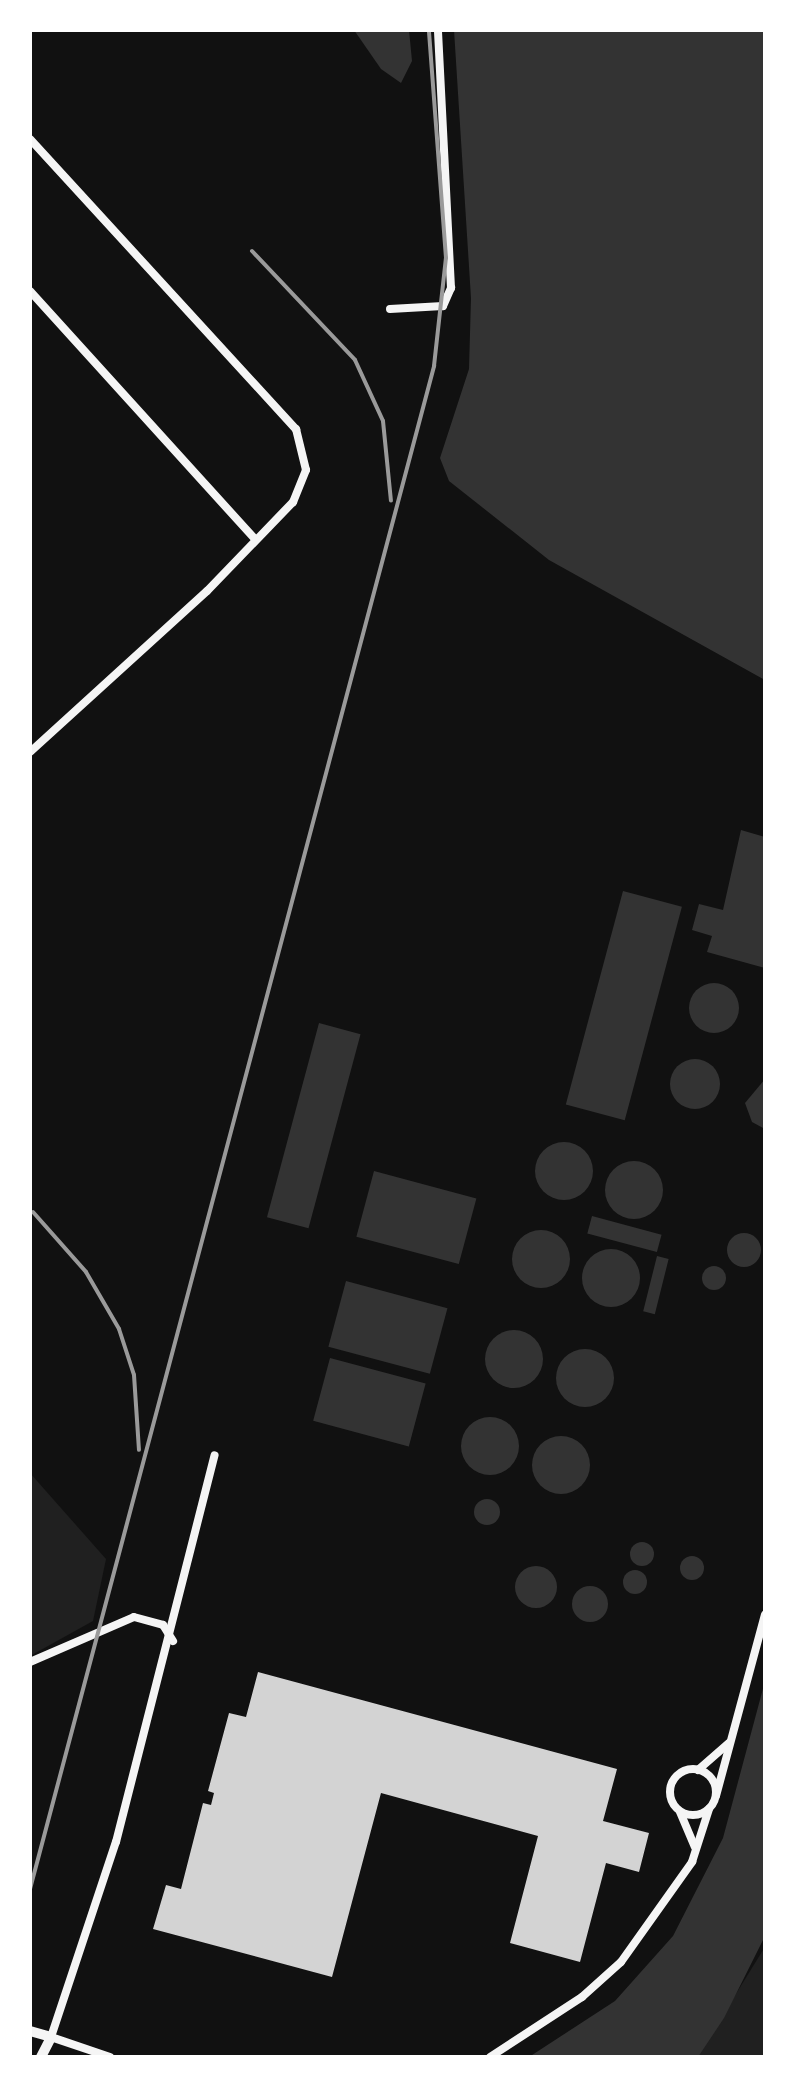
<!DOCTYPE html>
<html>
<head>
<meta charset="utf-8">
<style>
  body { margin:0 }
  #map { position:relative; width:795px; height:2087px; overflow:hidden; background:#111; font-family:"IBM Plex Sans",sans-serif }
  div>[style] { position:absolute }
  .green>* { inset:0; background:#202020 }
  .water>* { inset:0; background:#333; transform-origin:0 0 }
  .round { border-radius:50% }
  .building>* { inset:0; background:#d3d3d3 }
  .minor>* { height:8px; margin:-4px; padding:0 4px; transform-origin:4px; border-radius:4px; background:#f5f5f5 }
  .minor>.ring { margin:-4px; padding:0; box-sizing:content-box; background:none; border:8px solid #f5f5f5; border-radius:50% }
  .tertiary>* { height:10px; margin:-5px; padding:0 5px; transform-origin:5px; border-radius:5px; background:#f5f5f5 }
  .rail>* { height:4px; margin:-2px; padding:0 2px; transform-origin:2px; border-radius:2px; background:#9a9a9a }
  span { translate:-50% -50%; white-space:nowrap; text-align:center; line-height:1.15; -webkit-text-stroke:8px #fff; paint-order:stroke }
  .frame { position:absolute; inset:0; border:32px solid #fff; pointer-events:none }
</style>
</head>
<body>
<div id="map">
  <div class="green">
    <i style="clip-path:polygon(30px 1473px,106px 1559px,93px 1621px,30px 1656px)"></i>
    <i style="clip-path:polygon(765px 1947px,765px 2057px,697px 2057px)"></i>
  </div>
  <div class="water">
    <i style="clip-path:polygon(354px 30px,409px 30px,412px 61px,401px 83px,381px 69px)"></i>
    <i style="clip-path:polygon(454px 30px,765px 30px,765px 680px,549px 560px,449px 481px,440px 458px,469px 369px,471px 298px)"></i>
    <i style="clip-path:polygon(741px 830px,765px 837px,765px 968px,707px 952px,712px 936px,692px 930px,699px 904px,723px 910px)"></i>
    <i style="left:623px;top:891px;width:61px;height:221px;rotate:15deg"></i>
    <i class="round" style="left:689px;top:983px;width:50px;height:50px"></i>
    <i style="left:319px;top:1023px;width:43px;height:201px;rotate:15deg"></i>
    <i class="round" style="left:670px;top:1059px;width:50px;height:50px"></i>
    <i style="clip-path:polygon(765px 1079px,765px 1129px,752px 1122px,745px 1103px)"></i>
    <i class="round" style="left:535px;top:1142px;width:58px;height:58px"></i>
    <i class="round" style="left:605px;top:1161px;width:58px;height:58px"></i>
    <i style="left:374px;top:1171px;width:106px;height:68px;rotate:15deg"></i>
    <i style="left:592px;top:1216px;width:72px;height:18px;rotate:15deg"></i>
    <i class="round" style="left:512px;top:1230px;width:58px;height:58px"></i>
    <i class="round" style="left:727px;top:1233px;width:34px;height:34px"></i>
    <i class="round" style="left:582px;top:1249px;width:58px;height:58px"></i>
    <i style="left:657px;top:1256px;width:12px;height:57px;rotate:14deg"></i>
    <i class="round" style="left:702px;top:1266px;width:24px;height:24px"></i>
    <i style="left:346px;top:1281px;width:105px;height:68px;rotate:15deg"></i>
    <i class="round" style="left:485px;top:1330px;width:58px;height:58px"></i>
    <i class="round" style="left:556px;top:1349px;width:58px;height:58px"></i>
    <i style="left:330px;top:1358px;width:99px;height:65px;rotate:15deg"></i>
    <i class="round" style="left:461px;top:1417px;width:58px;height:58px"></i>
    <i class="round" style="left:532px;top:1436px;width:58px;height:58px"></i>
    <i class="round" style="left:474px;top:1499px;width:26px;height:26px"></i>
    <i class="round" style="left:630px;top:1542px;width:24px;height:24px"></i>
    <i class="round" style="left:680px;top:1556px;width:24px;height:24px"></i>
    <i class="round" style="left:515px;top:1566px;width:42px;height:42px"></i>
    <i class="round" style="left:623px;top:1570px;width:24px;height:24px"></i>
    <i class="round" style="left:572px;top:1586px;width:36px;height:36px"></i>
    <i style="clip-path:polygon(765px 1681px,765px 1936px,724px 2018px,698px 2057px,529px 2057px,615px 2001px,673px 1936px,723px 1838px)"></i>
  </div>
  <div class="building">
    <i style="clip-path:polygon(258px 1672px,617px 1769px,603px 1821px,649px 1833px,639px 1872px,606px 1863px,580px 1962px,510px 1943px,538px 1836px,381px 1793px,332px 1977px,153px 1929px,166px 1885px,181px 1889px,203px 1803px,211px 1805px,214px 1793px,208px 1791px,229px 1713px,246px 1717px)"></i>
  </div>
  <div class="minor">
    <i style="left:30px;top:139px;width:394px;rotate:47.5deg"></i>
    <i style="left:296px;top:429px;width:42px;rotate:76.3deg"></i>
    <i style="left:306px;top:470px;width:35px;rotate:112deg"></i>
    <i style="left:293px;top:502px;width:124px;rotate:134deg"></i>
    <i style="left:207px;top:591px;width:239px;rotate:137.7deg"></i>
    <i style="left:30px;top:291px;width:336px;rotate:47.8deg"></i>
    <i style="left:390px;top:309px;width:53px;rotate:-3.2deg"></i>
    <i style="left:443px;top:306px;width:20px;rotate:-66deg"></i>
    <i style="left:451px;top:288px;width:258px;rotate:-92.9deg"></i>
    <i style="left:30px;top:1662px;width:113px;rotate:-23.4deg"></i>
    <i style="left:134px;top:1617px;width:30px;rotate:15deg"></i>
    <i style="left:163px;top:1625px;width:19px;rotate:58deg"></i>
    <i class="ring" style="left:670px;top:1769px;width:38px;height:38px"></i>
    <i style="left:698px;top:1770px;width:41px;rotate:-41.1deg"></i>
    <i style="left:716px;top:1796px;width:188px;rotate:-74.9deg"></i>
    <i style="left:680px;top:1812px;width:38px;rotate:67deg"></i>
    <i style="left:110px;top:2057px;width:62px;rotate:-161.3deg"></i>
    <i style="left:51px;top:2037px;width:206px;rotate:-71.6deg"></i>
    <i style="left:116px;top:1842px;width:399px;rotate:-75.7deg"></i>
    <i style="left:490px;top:2057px;width:110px;rotate:-33.1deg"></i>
    <i style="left:582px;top:1997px;width:52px;rotate:-41.9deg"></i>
    <i style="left:621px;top:1962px;width:123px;rotate:-54.6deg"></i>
    <i style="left:692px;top:1862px;width:56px;rotate:-72.2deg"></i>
  </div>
  <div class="tertiary">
    <i style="left:30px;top:2031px;width:22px;rotate:16deg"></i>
    <i style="left:41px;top:2057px;width:22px;rotate:-63deg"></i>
  </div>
  <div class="rail">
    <i style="left:252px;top:251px;width:150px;rotate:46.6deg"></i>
    <i style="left:355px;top:360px;width:67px;rotate:65.3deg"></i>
    <i style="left:383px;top:421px;width:80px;rotate:84.3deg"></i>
    <i style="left:33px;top:1212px;width:80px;rotate:48.5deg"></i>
    <i style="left:86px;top:1272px;width:66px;rotate:59.9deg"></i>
    <i style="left:119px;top:1329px;width:48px;rotate:71.9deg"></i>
    <i style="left:134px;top:1375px;width:75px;rotate:86.2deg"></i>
    <i style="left:30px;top:1889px;width:1576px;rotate:-75.14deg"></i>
    <i style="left:434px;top:366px;width:109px;rotate:-83.7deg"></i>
    <i style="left:446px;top:258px;width:229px;rotate:-94.3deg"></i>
  </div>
  <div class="frame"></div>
</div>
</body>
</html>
